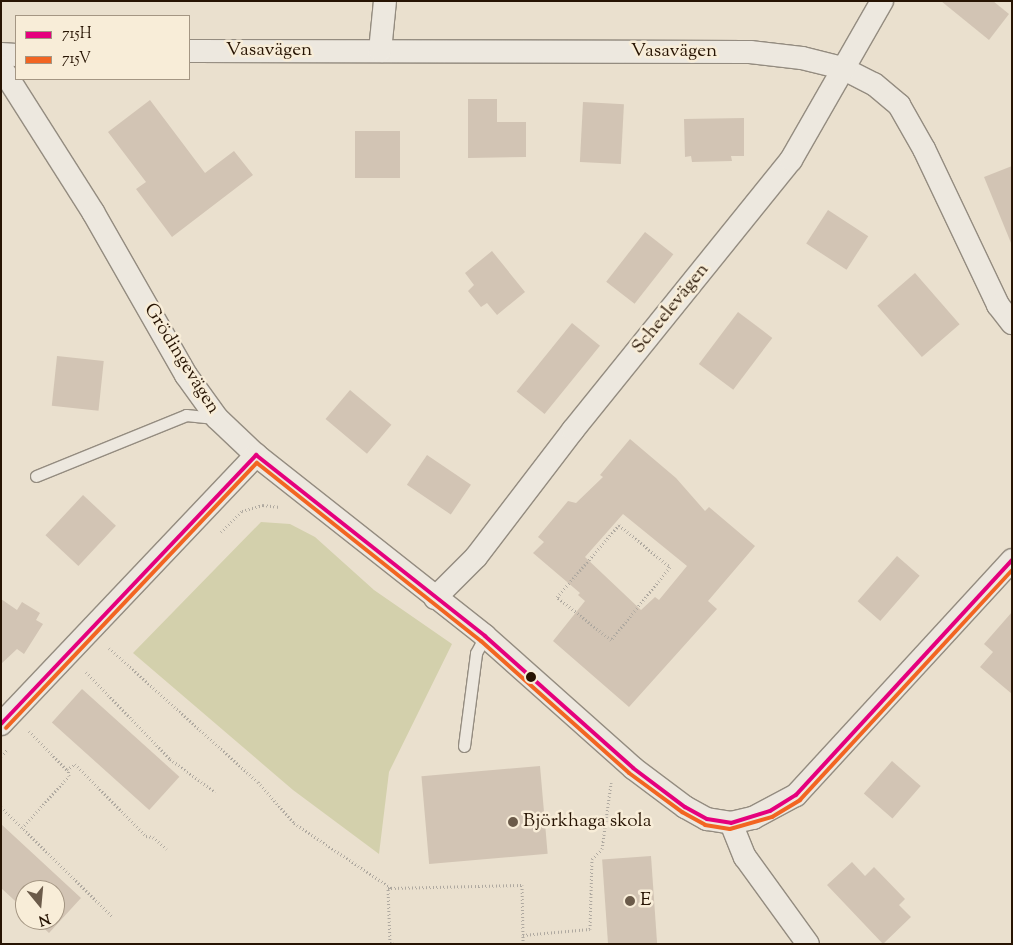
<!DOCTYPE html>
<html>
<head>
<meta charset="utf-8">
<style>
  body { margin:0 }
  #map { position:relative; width:1013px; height:945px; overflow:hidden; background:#eae0ce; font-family:"Sorts Mill Goudy",serif }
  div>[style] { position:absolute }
  .green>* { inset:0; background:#d3d0ac }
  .building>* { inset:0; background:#d2c4b4; transform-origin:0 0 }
  .path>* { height:3px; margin-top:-1.5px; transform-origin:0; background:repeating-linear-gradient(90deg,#afa9a0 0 1px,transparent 0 3.5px) }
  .roads { filter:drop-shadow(1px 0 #948c80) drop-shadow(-1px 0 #948c80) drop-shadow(0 1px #948c80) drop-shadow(0 -1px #948c80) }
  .service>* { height:11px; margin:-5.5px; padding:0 5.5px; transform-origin:5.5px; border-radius:5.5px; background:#ede8df }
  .minor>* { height:22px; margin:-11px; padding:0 11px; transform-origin:11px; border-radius:11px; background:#ede8df }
  .bus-1>* { height:4px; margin:-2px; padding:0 2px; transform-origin:2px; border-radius:2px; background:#e5007d }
  .bus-2>* { height:4px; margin:-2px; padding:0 2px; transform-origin:2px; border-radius:2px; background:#f26522 }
  .dots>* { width:14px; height:14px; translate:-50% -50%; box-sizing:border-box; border:2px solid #f8edd8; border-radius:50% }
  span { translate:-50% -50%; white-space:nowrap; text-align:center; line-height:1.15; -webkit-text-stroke:5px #f8edd8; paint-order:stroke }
  .street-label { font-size:19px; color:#271403 }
  .poi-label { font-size:19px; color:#271403 }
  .left { translate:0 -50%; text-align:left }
  .frame { position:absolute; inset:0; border:2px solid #271403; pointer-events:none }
  .legend { position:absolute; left:15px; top:15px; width:175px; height:65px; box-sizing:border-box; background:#f8edd8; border:1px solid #a49683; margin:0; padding:6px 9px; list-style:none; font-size:15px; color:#271403 }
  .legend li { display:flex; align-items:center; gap:10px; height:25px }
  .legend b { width:25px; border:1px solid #a49683 }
  .north { position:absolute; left:15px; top:880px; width:50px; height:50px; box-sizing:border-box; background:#f8edd8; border:1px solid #a49683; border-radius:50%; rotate:163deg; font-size:14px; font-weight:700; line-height:20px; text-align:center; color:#271403 }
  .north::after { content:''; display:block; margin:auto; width:18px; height:22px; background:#6b5b4a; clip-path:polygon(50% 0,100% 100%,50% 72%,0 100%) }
</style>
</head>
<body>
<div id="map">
  <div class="green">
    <i style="clip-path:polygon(261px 522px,290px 524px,315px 537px,374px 590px,452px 644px,389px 772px,379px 854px,293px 790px,133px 653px)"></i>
  </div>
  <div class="building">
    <i style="clip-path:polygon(941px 1px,993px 1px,1009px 14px,989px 40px)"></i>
    <i style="clip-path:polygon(468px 99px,497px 99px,497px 122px,526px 122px,526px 157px,468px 158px)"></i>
    <i style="clip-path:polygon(150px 100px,205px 173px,234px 151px,253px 175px,172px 237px,136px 189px,146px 182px,108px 132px)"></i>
    <i style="left:583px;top:102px;width:41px;height:60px;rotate:3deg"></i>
    <i style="clip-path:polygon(744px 118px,744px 156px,731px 156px,732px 161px,692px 162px,691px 156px,685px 157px,684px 119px)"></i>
    <i style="left:355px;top:131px;width:45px;height:47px"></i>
    <i style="clip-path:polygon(1012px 166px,1012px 243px,1011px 243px,984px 177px)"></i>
    <i style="left:828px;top:210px;width:48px;height:40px;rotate:33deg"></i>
    <i style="left:645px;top:232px;width:36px;height:63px;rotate:38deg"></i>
    <i style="clip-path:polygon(492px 251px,525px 292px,497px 315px,487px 303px,481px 307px,468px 291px,474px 285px,465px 273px)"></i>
    <i style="left:915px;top:273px;width:68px;height:50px;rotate:49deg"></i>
    <i style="left:738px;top:312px;width:43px;height:65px;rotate:37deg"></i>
    <i style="left:572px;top:323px;width:36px;height:88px;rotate:39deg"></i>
    <i style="left:57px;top:356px;width:47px;height:50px;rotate:6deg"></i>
    <i style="left:350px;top:390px;width:54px;height:38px;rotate:40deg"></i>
    <i style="clip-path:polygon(evenodd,630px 439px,676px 478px,705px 511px,709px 507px,755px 546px,708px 601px,717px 609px,629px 707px,553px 641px,585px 601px,578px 595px,580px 593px,533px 553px,544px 542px,538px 537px,568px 501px,576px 503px,603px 477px,600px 475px,630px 439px,623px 514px,687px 566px,659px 600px,655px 597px,641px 610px,585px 557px,623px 514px)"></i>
    <i style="left:427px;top:455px;width:53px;height:36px;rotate:34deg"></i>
    <i style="left:83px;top:495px;width:45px;height:55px;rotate:43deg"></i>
    <i style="left:897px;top:556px;width:30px;height:60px;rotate:41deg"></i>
    <i style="clip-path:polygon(1px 599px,17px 610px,22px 602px,40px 613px,36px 620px,43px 624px,24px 654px,17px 649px,1px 664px)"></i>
    <i style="clip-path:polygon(1012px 612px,1012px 694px,980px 667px,993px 652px,984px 644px)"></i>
    <i style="left:82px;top:689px;width:131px;height:45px;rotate:42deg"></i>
    <i style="left:892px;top:761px;width:38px;height:43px;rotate:41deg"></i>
    <i style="left:540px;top:766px;width:88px;height:119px;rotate:85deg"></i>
    <i style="clip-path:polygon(1px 824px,81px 898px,49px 933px,35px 920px,55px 920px,55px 890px,25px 890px,25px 910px,1px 888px)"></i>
    <i style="left:651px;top:856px;width:88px;height:49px;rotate:86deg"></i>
    <i style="clip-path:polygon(852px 862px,865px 876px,874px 867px,905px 899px,899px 905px,911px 917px,883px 944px,827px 885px)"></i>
  </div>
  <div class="path">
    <i style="left:619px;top:525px;width:66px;rotate:39.5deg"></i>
    <i style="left:670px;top:567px;width:94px;rotate:128.9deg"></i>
    <i style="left:611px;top:640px;width:69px;rotate:-141.5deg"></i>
    <i style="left:557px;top:597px;width:95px;rotate:-49.3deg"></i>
    <i style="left:221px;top:532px;width:30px;rotate:-45deg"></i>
    <i style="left:242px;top:511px;width:22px;rotate:-16deg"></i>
    <i style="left:263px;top:505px;width:17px;rotate:7deg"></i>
    <i style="left:109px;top:648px;width:200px;rotate:42deg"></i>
    <i style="left:258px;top:782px;width:55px;rotate:48.7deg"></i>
    <i style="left:294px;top:823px;width:117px;rotate:33.8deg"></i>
    <i style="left:86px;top:672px;width:121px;rotate:46deg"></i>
    <i style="left:170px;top:759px;width:56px;rotate:36.3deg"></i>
    <i style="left:29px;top:731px;width:54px;rotate:45.7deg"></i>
    <i style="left:67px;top:770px;width:10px;rotate:-37deg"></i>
    <i style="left:75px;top:764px;width:101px;rotate:45.4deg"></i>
    <i style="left:146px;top:836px;width:7px;rotate:8deg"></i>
    <i style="left:153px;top:837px;width:18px;rotate:41deg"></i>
    <i style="left:1px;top:756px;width:10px;rotate:-45deg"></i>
    <i style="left:1px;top:807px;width:156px;rotate:44.5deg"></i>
    <i style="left:22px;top:828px;width:70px;rotate:-47.9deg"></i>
    <i style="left:69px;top:776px;width:7px;rotate:-98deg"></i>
    <i style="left:394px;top:944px;width:4px;rotate:-166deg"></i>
    <i style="left:390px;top:943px;width:55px;rotate:-92.1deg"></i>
    <i style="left:388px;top:888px;width:3px"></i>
    <i style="left:391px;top:888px;width:131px;rotate:-1.3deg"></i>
    <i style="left:522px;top:885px;width:50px;rotate:88.9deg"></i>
    <i style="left:523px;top:944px;width:9px;rotate:-90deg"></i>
    <i style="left:523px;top:935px;width:67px;rotate:-5.1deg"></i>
    <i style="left:590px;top:929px;width:70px;rotate:-88.4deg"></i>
    <i style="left:592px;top:859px;width:14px;rotate:-45deg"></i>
    <i style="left:602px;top:849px;width:67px;rotate:-82.2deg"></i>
  </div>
  <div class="roads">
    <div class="service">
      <i style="left:36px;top:476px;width:162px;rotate:-22.1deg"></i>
      <i style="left:186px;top:415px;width:31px;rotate:6deg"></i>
      <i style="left:464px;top:746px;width:94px;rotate:-82.6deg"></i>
      <i style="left:476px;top:653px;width:19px;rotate:-62deg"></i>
    </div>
    <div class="minor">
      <i style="left:189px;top:51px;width:561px;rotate:0.1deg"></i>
      <i style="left:750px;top:52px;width:52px;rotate:6.6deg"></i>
      <i style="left:802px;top:58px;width:41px;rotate:14deg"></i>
      <i style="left:842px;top:68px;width:36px;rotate:27deg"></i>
      <i style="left:874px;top:84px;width:33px;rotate:40deg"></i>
      <i style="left:899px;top:105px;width:51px;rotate:60.4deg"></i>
      <i style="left:924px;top:149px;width:173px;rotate:64.6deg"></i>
      <i style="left:998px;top:305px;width:23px;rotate:52deg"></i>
      <i style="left:380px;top:51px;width:50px;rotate:-84.3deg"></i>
      <i style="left:1px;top:54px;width:15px;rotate:4deg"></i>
      <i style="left:1px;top:67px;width:172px;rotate:57.6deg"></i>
      <i style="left:93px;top:212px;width:188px;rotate:60.3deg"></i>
      <i style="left:186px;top:375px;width:53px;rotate:54.2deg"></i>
      <i style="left:217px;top:418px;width:54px;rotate:43.5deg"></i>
      <i style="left:256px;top:455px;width:292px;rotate:38.3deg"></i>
      <i style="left:485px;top:636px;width:198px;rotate:41.7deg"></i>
      <i style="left:633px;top:768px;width:65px;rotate:36.9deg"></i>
      <i style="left:685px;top:807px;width:25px;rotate:29deg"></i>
      <i style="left:707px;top:819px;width:24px;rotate:9deg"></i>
      <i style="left:731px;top:823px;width:23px;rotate:-13deg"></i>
      <i style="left:753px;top:818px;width:49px;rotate:-28.1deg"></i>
      <i style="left:796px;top:795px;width:319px;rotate:-47.4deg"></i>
      <i style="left:435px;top:598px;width:58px;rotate:-45deg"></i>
      <i style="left:476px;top:557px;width:160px;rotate:-52.6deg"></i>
      <i style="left:573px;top:430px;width:347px;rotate:-51.1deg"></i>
      <i style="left:791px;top:160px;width:183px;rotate:-60.2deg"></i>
      <i style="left:1px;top:724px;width:371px;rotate:-46.5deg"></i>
      <i style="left:731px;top:823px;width:37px;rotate:68deg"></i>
      <i style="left:745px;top:857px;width:107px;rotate:54.1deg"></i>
    </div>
  </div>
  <div class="bus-1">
    <i style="left:1px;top:724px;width:371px;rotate:-46.5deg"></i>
    <i style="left:256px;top:455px;width:292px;rotate:38.3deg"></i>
    <i style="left:485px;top:636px;width:198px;rotate:41.7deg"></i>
    <i style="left:633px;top:768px;width:65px;rotate:36.9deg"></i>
    <i style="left:685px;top:807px;width:25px;rotate:29deg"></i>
    <i style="left:707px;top:819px;width:24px;rotate:9deg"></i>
    <i style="left:731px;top:823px;width:41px;rotate:-17.1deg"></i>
    <i style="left:770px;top:811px;width:31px;rotate:-32deg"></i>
    <i style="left:796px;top:795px;width:319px;rotate:-47.4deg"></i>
  </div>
  <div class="bus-2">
    <i style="left:6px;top:728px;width:365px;rotate:-46.6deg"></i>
    <i style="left:257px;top:463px;width:286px;rotate:38.5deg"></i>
    <i style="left:481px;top:641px;width:198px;rotate:41.7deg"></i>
    <i style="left:629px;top:773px;width:66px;rotate:36.3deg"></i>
    <i style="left:682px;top:812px;width:26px;rotate:29deg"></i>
    <i style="left:705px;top:825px;width:25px;rotate:9deg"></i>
    <i style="left:730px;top:829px;width:44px;rotate:-15.9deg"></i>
    <i style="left:772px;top:817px;width:33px;rotate:-31deg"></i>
    <i style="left:800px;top:800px;width:313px;rotate:-47.3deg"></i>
  </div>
  <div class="dots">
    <i style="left:531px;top:677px;background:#271403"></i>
    <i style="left:513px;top:822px;background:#6b5b4a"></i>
    <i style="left:630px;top:901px;background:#6b5b4a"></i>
  </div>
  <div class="street-label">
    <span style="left:269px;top:51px">Vasavägen</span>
    <span style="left:674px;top:52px">Vasavägen</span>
    <span style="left:671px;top:309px;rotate:-51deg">Scheelevägen</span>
    <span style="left:181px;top:359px;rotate:58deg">Grödingevägen</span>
  </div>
  <div class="poi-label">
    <span class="left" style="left:523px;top:822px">Björkhaga skola</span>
    <span class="left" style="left:640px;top:901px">E</span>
  </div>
  <div class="frame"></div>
  <ul class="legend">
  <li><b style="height:6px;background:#e5007d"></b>715H</li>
  <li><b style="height:6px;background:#f26522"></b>715V</li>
  </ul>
  <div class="north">N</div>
</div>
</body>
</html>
